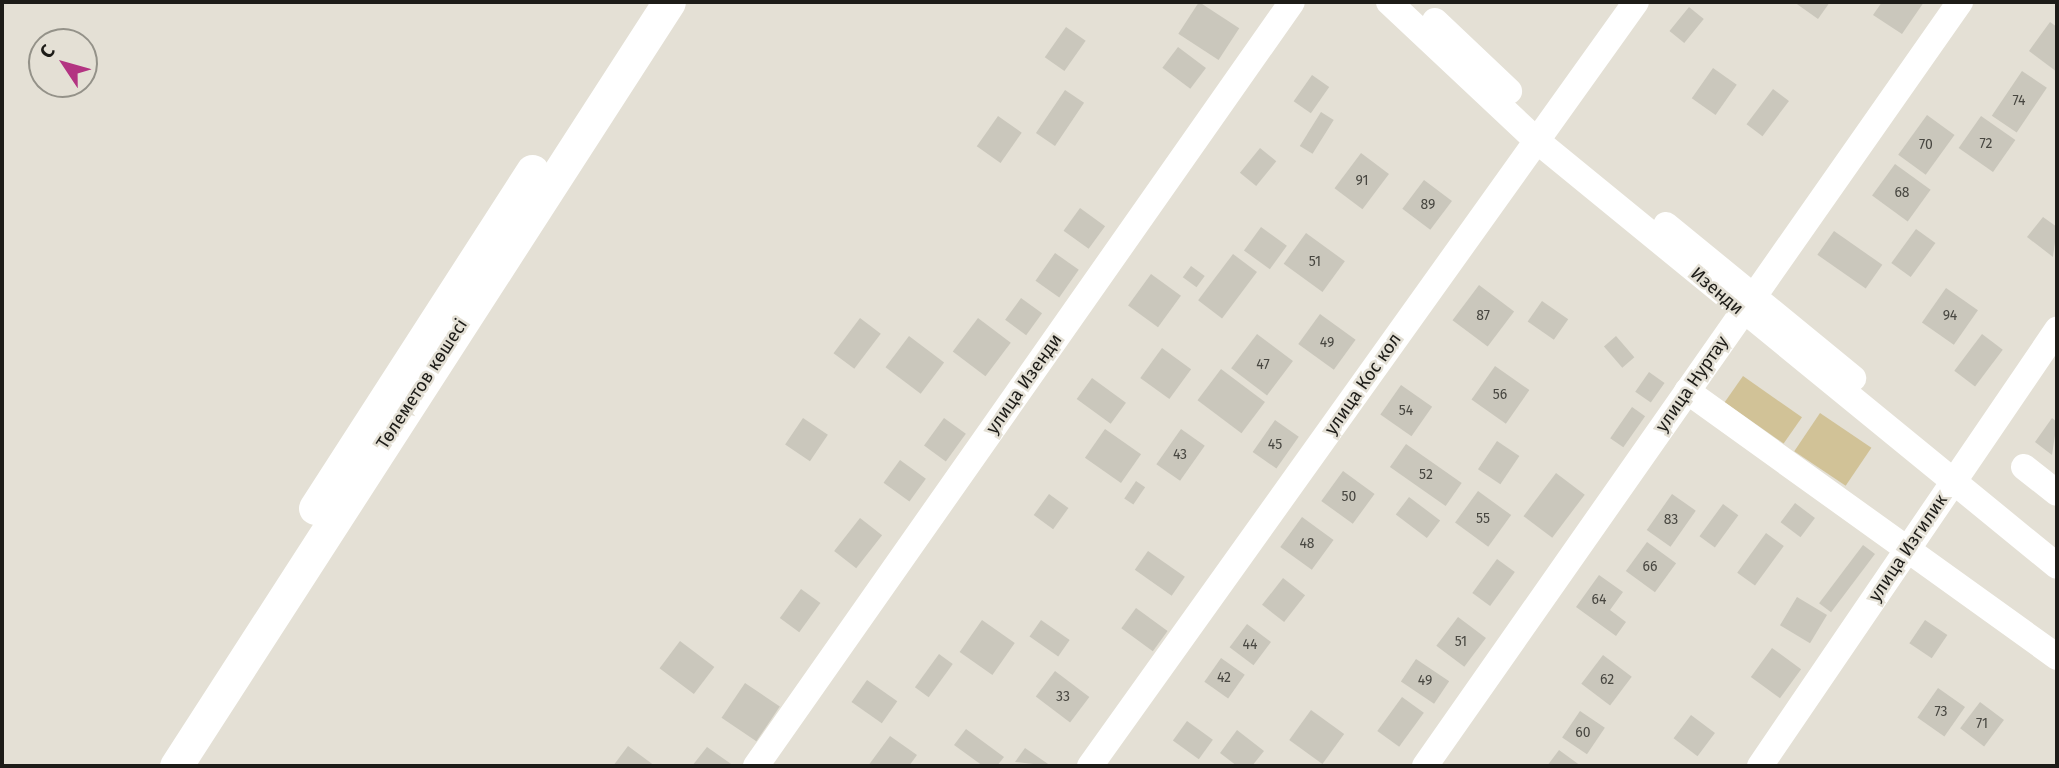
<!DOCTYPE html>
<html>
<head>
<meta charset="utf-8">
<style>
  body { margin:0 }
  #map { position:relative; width:2059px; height:768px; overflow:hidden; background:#e4e0d5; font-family:"Fira Sans",sans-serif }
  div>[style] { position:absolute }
  .green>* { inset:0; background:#d1c297; transform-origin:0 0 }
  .building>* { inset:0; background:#cac7bc; transform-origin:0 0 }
  .minor>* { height:26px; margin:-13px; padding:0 13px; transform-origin:13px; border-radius:13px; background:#fff }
  .major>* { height:33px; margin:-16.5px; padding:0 16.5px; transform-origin:16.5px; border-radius:16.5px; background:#fff }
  span { translate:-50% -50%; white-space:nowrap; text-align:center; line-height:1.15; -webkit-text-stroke:5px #e4e0d5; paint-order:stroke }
  .number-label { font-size:14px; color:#484741 }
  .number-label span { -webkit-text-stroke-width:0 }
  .street-label { font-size:18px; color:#1d1c18 }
  .frame { position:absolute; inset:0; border:4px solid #1d1c18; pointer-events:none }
  .north { position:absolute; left:28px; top:28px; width:70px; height:70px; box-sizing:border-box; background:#e4e0d5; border:2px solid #949289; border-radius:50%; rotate:306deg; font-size:19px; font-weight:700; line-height:28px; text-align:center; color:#1d1c18 }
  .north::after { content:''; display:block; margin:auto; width:24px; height:32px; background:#b33482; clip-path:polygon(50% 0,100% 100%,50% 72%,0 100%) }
</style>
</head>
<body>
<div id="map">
  <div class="green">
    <i style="left:1743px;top:376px;width:72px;height:32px;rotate:35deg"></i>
    <i style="left:1820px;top:413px;width:62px;height:46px;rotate:34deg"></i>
  </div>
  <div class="building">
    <i style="left:1199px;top:2px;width:48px;height:38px;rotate:33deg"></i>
    <i style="clip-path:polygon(1794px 2px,1830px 2px,1818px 19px)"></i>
    <i style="clip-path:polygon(1882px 2px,1924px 2px,1902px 34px,1873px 15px)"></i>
    <i style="left:1689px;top:7px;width:19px;height:31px;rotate:39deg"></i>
    <i style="clip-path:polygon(2050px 22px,2057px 27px,2057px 72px,2029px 51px)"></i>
    <i style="left:1066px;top:27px;width:24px;height:37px;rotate:35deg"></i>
    <i style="left:1178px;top:47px;width:35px;height:26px;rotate:37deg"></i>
    <i style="left:1713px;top:68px;width:29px;height:37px;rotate:35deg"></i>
    <i style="left:2022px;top:71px;width:30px;height:54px;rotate:34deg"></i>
    <i style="left:1312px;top:75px;width:21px;height:32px;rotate:35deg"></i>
    <i style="left:1773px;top:89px;width:20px;height:44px;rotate:37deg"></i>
    <i style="left:1065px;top:90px;width:23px;height:52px;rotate:34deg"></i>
    <i style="left:1321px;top:112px;width:15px;height:40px;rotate:32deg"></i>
    <i style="left:1927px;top:115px;width:34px;height:49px;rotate:36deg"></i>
    <i style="left:998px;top:116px;width:29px;height:37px;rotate:35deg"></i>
    <i style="left:1981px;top:116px;width:42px;height:39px;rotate:35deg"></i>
    <i style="left:1260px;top:148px;width:21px;height:32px;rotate:39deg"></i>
    <i style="left:1361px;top:153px;width:35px;height:44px;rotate:37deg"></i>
    <i style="left:1895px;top:164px;width:44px;height:39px;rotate:36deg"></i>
    <i style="left:1424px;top:180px;width:35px;height:36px;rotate:37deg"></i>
    <i style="left:1080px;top:208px;width:31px;height:28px;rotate:36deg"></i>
    <i style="clip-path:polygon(2043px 217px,2057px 227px,2053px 257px,2027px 237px)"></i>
    <i style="left:1261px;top:227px;width:32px;height:29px;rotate:36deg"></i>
    <i style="left:1916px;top:229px;width:24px;height:42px;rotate:36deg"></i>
    <i style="left:1834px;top:231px;width:59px;height:29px;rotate:35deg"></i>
    <i style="left:1306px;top:233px;width:48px;height:38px;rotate:36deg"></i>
    <i style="left:1055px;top:253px;width:29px;height:34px;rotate:35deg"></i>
    <i style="left:1233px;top:254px;width:30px;height:58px;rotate:37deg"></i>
    <i style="left:1191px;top:266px;width:17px;height:14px;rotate:36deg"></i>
    <i style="left:1151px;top:274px;width:37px;height:39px;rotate:36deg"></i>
    <i style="left:1479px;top:285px;width:44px;height:44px;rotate:37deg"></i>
    <i style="left:1946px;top:288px;width:39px;height:42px;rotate:35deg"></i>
    <i style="left:1021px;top:298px;width:26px;height:27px;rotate:36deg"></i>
    <i style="left:1542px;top:301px;width:32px;height:25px;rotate:35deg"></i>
    <i style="left:1320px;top:314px;width:44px;height:37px;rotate:36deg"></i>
    <i style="left:860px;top:318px;width:26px;height:44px;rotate:37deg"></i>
    <i style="left:978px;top:318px;width:41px;height:42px;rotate:37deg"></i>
    <i style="left:1257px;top:334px;width:45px;height:43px;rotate:37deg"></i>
    <i style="left:1982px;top:334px;width:26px;height:46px;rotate:37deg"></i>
    <i style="left:909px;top:336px;width:44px;height:39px;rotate:37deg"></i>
    <i style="left:1616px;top:336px;width:28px;height:16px;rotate:49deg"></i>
    <i style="left:1162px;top:348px;width:36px;height:37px;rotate:36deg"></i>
    <i style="left:1495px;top:366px;width:42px;height:41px;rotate:35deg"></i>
    <i style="left:1221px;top:369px;width:55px;height:39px;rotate:37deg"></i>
    <i style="left:1649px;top:372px;width:19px;height:24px;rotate:35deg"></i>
    <i style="left:1092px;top:378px;width:42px;height:26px;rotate:36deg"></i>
    <i style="left:1401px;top:385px;width:38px;height:36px;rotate:35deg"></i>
    <i style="left:1632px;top:407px;width:16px;height:38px;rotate:35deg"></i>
    <i style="left:803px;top:418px;width:30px;height:32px;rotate:34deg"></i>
    <i style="left:944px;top:418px;width:27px;height:34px;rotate:36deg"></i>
    <i style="clip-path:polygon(2052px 418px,2057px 422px,2052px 455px,2035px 442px)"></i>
    <i style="left:1275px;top:420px;width:29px;height:39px;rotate:35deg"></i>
    <i style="left:1105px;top:429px;width:44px;height:35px;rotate:35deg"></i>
    <i style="left:1181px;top:429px;width:29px;height:43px;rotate:35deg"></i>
    <i style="left:1497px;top:441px;width:27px;height:34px;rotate:34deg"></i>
    <i style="left:1406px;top:444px;width:68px;height:28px;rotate:35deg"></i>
    <i style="left:900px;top:460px;width:32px;height:28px;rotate:36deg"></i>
    <i style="left:1343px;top:471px;width:39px;height:37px;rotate:36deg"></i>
    <i style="left:1556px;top:473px;width:36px;height:54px;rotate:37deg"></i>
    <i style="left:1136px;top:481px;width:11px;height:21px;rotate:34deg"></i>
    <i style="left:1478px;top:491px;width:41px;height:39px;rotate:36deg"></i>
    <i style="left:1049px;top:494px;width:24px;height:26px;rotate:36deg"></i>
    <i style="left:1672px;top:494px;width:29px;height:44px;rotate:35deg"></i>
    <i style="left:1409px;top:497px;width:39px;height:22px;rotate:37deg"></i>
    <i style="left:1795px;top:503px;width:25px;height:24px;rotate:37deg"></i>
    <i style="left:1723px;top:504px;width:19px;height:40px;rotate:36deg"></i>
    <i style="left:1302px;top:517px;width:39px;height:37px;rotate:36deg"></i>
    <i style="left:860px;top:518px;width:28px;height:42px;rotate:38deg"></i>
    <i style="left:1766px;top:533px;width:22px;height:49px;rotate:36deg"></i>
    <i style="left:1647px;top:542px;width:36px;height:36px;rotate:36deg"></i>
    <i style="left:1863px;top:545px;width:15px;height:73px;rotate:37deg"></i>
    <i style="left:1148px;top:551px;width:45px;height:23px;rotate:35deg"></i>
    <i style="left:1497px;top:559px;width:22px;height:42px;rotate:36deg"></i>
    <i style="clip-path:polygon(1599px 575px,1623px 592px,1610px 610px,1626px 622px,1616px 636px,1576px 607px)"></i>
    <i style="left:1283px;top:578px;width:28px;height:34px;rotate:38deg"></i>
    <i style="left:801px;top:589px;width:24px;height:36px;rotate:36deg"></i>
    <i style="left:1797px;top:597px;width:35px;height:33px;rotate:31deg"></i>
    <i style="left:1136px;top:608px;width:39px;height:25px;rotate:36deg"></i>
    <i style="left:1458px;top:617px;width:35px;height:36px;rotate:37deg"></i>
    <i style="left:982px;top:620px;width:40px;height:39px;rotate:35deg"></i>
    <i style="left:1041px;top:620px;width:35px;height:20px;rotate:35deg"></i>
    <i style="left:1925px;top:620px;width:27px;height:28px;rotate:34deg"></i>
    <i style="left:1247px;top:624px;width:30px;height:29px;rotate:37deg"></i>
    <i style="left:680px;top:641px;width:43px;height:34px;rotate:37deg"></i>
    <i style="left:1772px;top:648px;width:36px;height:36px;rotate:36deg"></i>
    <i style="left:939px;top:654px;width:17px;height:41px;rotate:36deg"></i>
    <i style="left:1603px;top:655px;width:36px;height:36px;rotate:37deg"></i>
    <i style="left:1221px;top:658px;width:29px;height:29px;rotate:35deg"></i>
    <i style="left:1416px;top:659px;width:40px;height:27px;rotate:34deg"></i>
    <i style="left:1055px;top:671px;width:43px;height:32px;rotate:37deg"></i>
    <i style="left:867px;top:680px;width:37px;height:27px;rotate:35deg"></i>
    <i style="left:745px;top:683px;width:42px;height:42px;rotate:34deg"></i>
    <i style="left:1938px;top:688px;width:33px;height:36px;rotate:35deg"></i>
    <i style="left:1402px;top:697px;width:27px;height:42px;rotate:36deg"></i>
    <i style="left:1980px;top:702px;width:30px;height:33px;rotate:37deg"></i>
    <i style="left:1311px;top:710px;width:41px;height:37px;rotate:36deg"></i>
    <i style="left:1580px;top:711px;width:30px;height:32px;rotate:34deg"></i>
    <i style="left:1691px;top:715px;width:30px;height:29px;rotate:37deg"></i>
    <i style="left:1187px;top:721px;width:32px;height:24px;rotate:36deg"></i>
    <i style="clip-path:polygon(966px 729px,1004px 757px,997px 766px,983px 766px,954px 745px)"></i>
    <i style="clip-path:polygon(1237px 730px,1264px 751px,1252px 766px,1237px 766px,1220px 753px)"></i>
    <i style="clip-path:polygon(890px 736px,917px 755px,909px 766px,868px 766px)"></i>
    <i style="clip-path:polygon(628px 746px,655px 766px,613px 766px)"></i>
    <i style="clip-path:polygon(707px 747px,734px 766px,692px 766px)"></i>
    <i style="clip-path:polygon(1025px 748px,1051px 766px,1015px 762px)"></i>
    <i style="clip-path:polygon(1559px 750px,1581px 766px,1547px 766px)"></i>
  </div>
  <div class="minor">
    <i style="left:1389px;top:2px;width:202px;rotate:43.2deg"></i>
    <i style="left:1536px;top:140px;width:673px;rotate:39.27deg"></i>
    <i style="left:1435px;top:21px;width:102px;rotate:43.4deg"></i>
    <i style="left:1666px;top:225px;width:242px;rotate:39.3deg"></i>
    <i style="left:1687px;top:391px;width:456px;rotate:35.7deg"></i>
    <i style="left:2024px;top:467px;width:42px;rotate:38.2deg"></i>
    <i style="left:756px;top:766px;width:933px;rotate:-54.95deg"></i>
    <i style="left:1090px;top:766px;width:939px;rotate:-54.45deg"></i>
    <i style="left:1425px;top:766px;width:933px;rotate:-55deg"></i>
    <i style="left:1760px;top:766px;width:528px;rotate:-55.74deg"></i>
  </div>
  <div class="major">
    <i style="left:315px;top:508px;width:401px;rotate:-57.2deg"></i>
    <i style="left:176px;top:766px;width:909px;rotate:-57.17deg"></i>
  </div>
  <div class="number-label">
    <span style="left:2019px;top:101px">74</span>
    <span style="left:1986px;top:144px">72</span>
    <span style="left:1926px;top:145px">70</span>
    <span style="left:1362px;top:181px">91</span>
    <span style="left:1902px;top:193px">68</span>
    <span style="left:1428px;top:205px">89</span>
    <span style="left:1315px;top:262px">51</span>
    <span style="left:1483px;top:316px">87</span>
    <span style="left:1950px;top:316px">94</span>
    <span style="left:1327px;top:343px">49</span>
    <span style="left:1263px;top:365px">47</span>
    <span style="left:1500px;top:395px">56</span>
    <span style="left:1406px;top:411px">54</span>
    <span style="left:1275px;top:445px">45</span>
    <span style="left:1180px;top:455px">43</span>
    <span style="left:1426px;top:475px">52</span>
    <span style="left:1349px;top:497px">50</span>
    <span style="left:1483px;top:519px">55</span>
    <span style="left:1671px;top:520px">83</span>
    <span style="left:1307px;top:544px">48</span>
    <span style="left:1650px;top:567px">66</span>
    <span style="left:1599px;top:600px">64</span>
    <span style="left:1461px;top:642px">51</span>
    <span style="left:1250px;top:645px">44</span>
    <span style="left:1224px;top:678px">42</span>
    <span style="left:1607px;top:680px">62</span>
    <span style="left:1425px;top:681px">49</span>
    <span style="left:1063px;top:697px">33</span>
    <span style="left:1941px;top:712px">73</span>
    <span style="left:1982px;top:724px">71</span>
    <span style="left:1583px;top:733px">60</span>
  </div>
  <div class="street-label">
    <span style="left:1717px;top:291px;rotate:40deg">Изенди</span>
    <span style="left:422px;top:384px;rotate:-57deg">Төлеметов көшесі</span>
    <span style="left:1024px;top:384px;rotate:-55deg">улица Изенди</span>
    <span style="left:1363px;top:384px;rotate:-55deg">улица Кос кол</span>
    <span style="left:1692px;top:384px;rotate:-55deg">улица Нуртау</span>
    <span style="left:1908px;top:548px;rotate:-56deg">улица Изгилик</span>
  </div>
  <div class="frame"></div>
  <div class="north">С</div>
</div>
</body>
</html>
